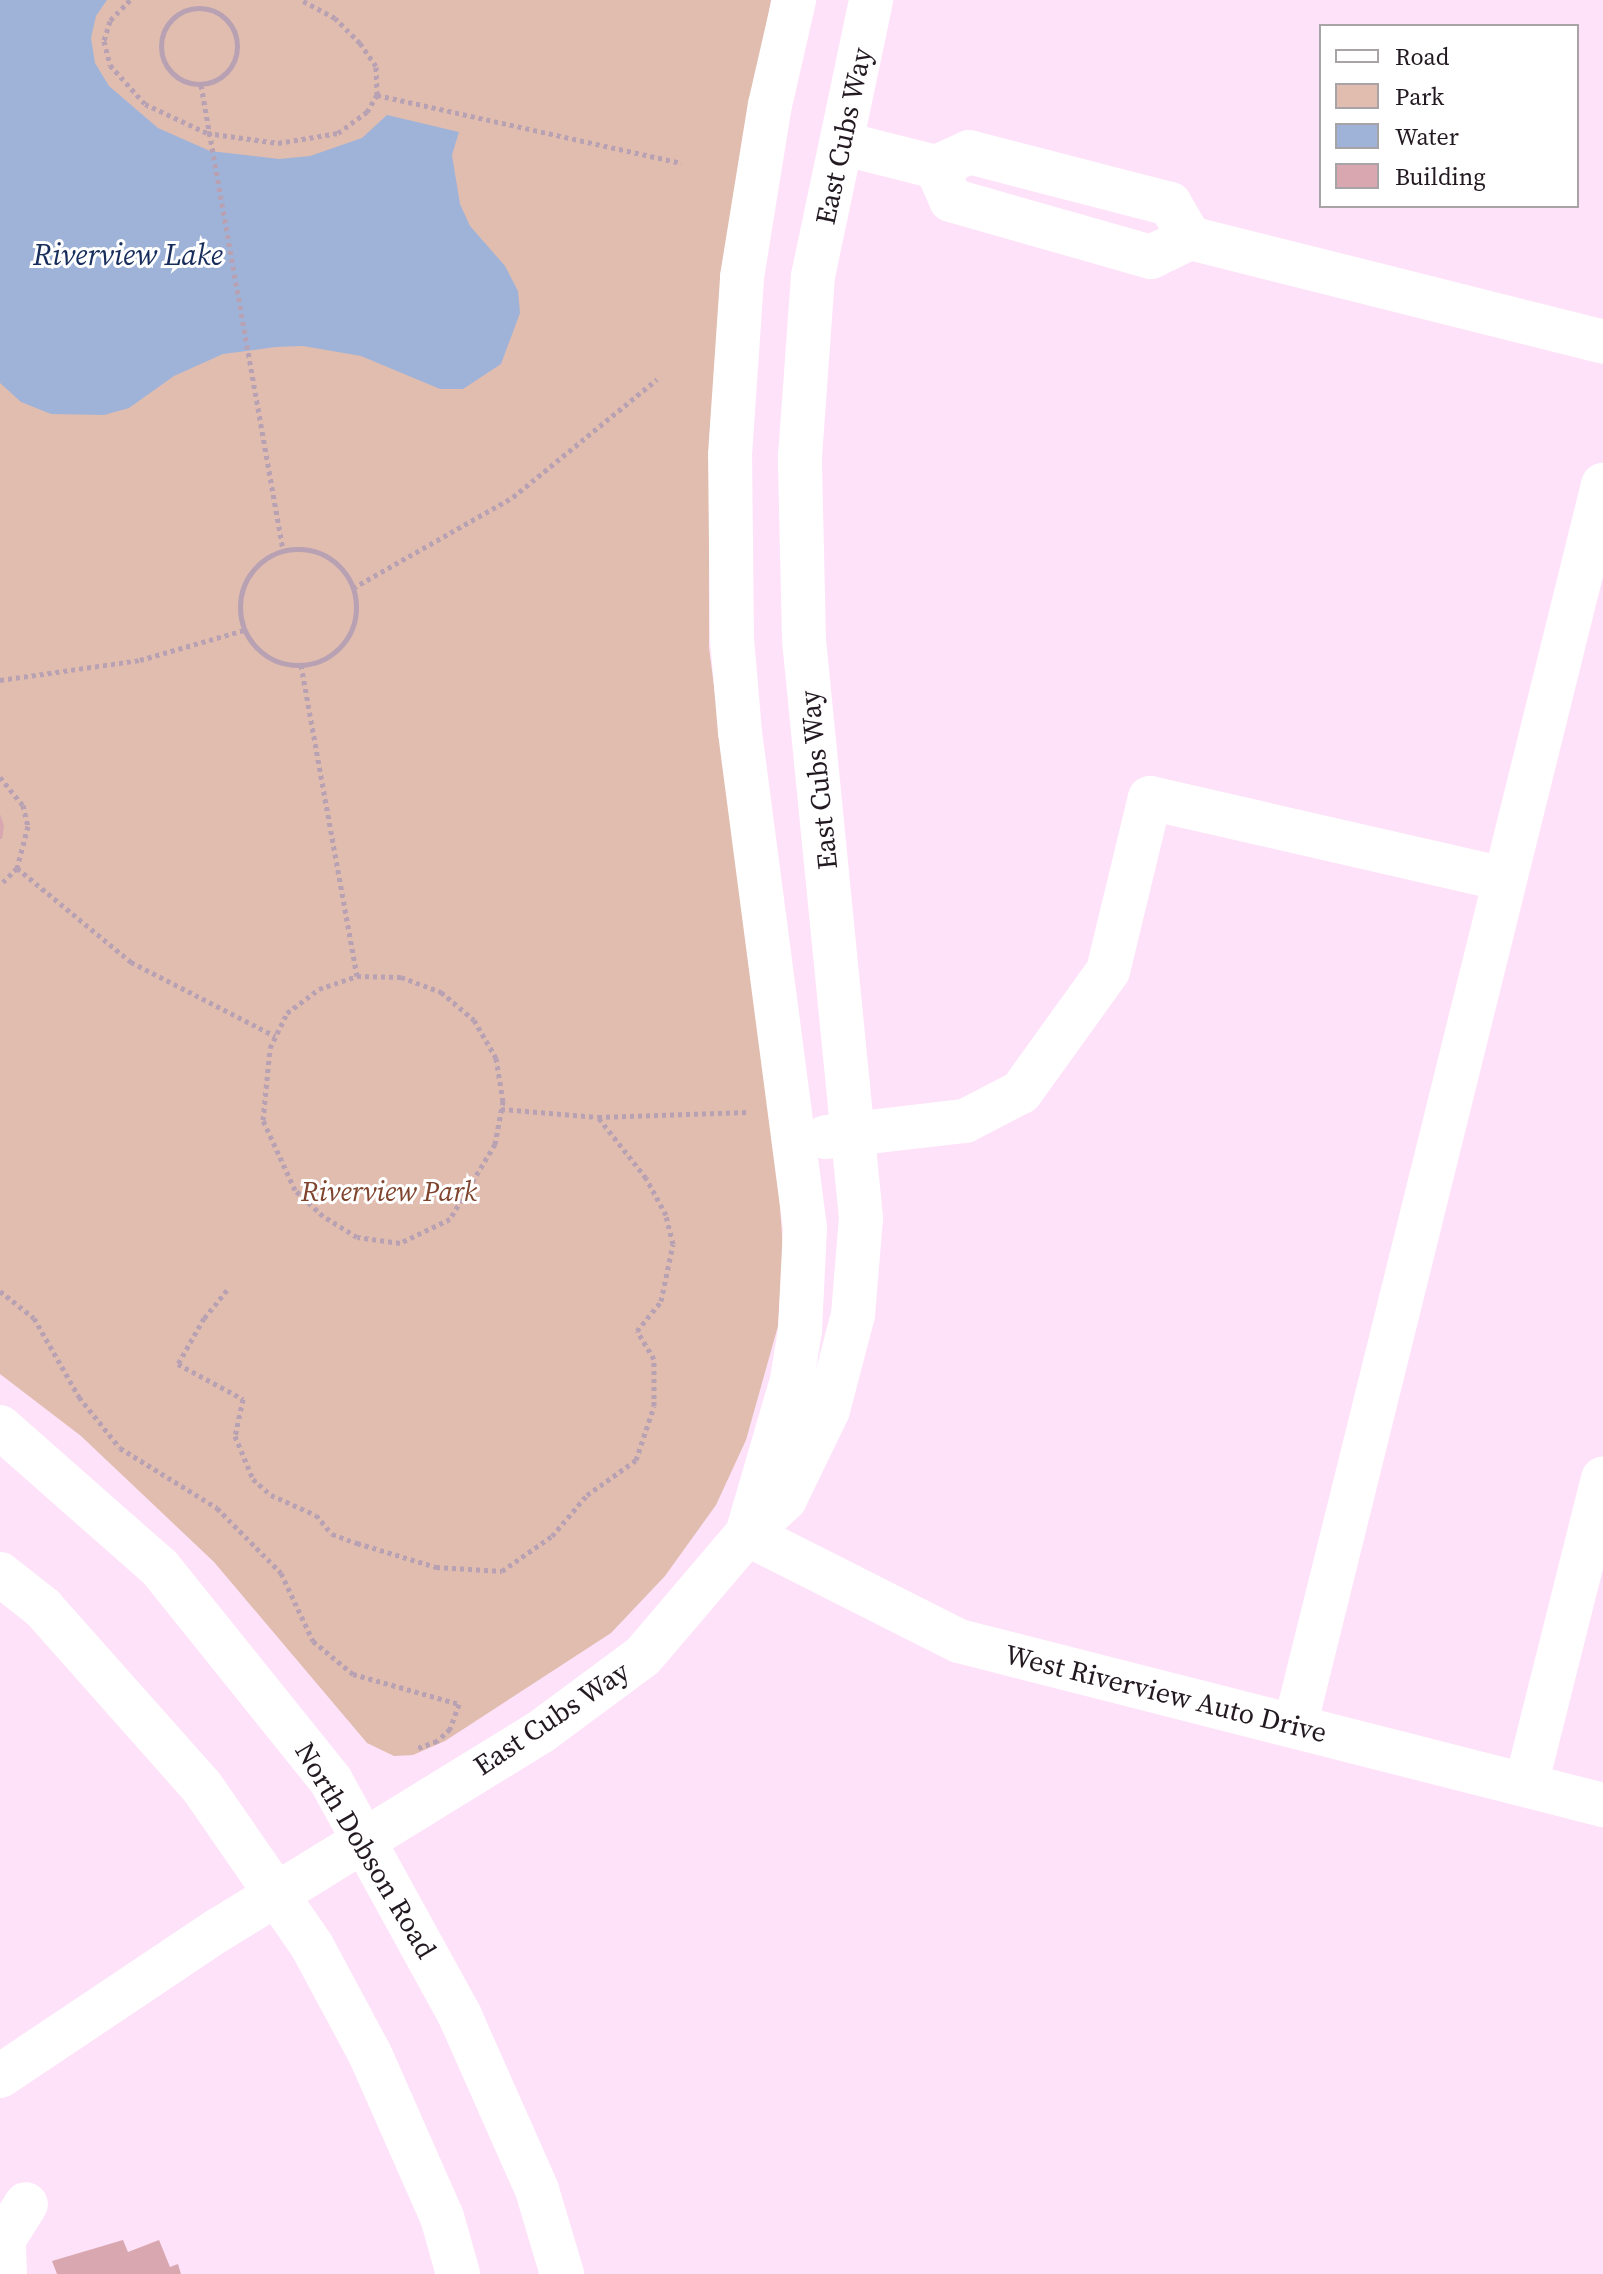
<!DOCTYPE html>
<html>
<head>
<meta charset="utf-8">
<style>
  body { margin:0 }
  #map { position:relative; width:1603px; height:2274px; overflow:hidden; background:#fee2f9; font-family:"Source Serif 4",serif }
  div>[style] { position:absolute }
  .green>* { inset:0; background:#e1bdb0 }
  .water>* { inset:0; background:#9fb3d9 }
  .building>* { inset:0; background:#d8a7b0 }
  .path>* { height:5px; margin-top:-2.5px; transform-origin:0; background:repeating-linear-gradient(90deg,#b7a1b3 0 4px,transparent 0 8px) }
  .path>.ring { margin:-2.5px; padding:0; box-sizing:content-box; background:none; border:5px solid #b7a1b3; border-radius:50% }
  .minor>* { height:44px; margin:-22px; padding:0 22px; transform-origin:22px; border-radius:22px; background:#fff }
  .major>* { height:44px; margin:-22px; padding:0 22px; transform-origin:22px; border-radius:22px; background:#fff }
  span { translate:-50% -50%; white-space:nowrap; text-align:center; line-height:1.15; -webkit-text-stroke:6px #fff; paint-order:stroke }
  .street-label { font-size:28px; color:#231921 }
  .park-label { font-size:28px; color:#7f442d; font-style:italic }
  .water-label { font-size:30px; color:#172d5c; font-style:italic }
  .legend { position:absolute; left:1319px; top:24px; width:260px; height:184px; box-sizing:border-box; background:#fff; border:2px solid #a7a3a6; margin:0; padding:10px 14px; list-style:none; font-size:24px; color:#231921 }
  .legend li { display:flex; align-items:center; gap:16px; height:40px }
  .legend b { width:40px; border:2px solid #a7a3a6 }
</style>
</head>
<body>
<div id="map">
  <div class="green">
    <i style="clip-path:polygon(0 0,771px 0,724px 260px,709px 441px,709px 648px,777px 1162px,783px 1250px,778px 1326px,746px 1440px,716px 1505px,665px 1576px,611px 1633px,445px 1741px,413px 1755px,394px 1756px,367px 1743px,214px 1562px,81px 1436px,0 1374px)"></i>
  </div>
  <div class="water">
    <i style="clip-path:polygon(0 0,107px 0,96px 16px,91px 38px,95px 63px,109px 86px,158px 128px,210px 151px,279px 159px,310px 156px,362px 138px,387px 115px,459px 132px,452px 155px,460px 204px,470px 226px,505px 266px,518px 291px,520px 313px,501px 364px,463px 389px,440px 389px,361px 356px,303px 346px,276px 347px,223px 354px,174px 376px,129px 408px,104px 415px,51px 414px,21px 402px,0 383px)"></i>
  </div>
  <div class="building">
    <i style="clip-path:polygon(0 814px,4px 826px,2px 839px,0 839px)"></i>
    <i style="clip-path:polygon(123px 2240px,128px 2252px,159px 2240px,170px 2267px,178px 2264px,181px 2274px,57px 2274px,52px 2261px)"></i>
  </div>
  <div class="path">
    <i style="left:130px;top:0;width:29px;rotate:134deg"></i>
    <i style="left:110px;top:21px;width:21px;rotate:107deg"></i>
    <i style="left:104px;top:41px;width:25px;rotate:76deg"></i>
    <i style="left:110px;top:65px;width:52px;rotate:48.1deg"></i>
    <i style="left:145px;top:104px;width:68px;rotate:25.1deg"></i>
    <i style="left:207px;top:133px;width:72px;rotate:8deg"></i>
    <i style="left:278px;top:143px;width:61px;rotate:-9.5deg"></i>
    <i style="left:338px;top:133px;width:36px;rotate:-36deg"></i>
    <i style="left:367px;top:112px;width:20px;rotate:-60deg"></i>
    <i style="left:377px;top:95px;width:29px;rotate:-92deg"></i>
    <i style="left:376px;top:66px;width:28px;rotate:-125deg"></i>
    <i style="left:360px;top:43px;width:35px;rotate:-135deg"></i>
    <i style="left:335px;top:18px;width:38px;rotate:-152deg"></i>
    <i class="ring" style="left:161px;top:8px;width:71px;height:71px"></i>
    <i style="left:201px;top:85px;width:472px;rotate:80deg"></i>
    <i style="left:377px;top:95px;width:312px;rotate:12.6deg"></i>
    <i class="ring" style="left:240px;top:549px;width:111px;height:111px"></i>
    <i style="left:353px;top:588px;width:184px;rotate:-29.6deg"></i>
    <i style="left:513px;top:497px;width:186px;rotate:-39.3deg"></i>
    <i style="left:301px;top:665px;width:316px;rotate:79.8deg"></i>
    <i style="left:0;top:680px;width:141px;rotate:-8.1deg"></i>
    <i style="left:140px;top:660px;width:108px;rotate:-16.1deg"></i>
    <i style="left:0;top:777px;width:36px;rotate:51deg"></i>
    <i style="left:23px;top:805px;width:22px;rotate:77deg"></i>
    <i style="left:28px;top:826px;width:43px;rotate:104.7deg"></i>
    <i style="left:17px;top:868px;width:24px;rotate:135deg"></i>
    <i style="left:17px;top:868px;width:148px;rotate:39.5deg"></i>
    <i style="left:131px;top:962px;width:162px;rotate:27.2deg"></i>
    <i style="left:357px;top:976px;width:44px;rotate:1.3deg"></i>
    <i style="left:401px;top:977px;width:43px;rotate:20.6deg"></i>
    <i style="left:441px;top:992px;width:43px;rotate:40.3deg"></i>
    <i style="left:474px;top:1020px;width:44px;rotate:59.9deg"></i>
    <i style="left:496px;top:1058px;width:44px;rotate:80.8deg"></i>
    <i style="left:503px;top:1101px;width:44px;rotate:100.5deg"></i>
    <i style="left:495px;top:1144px;width:87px;rotate:121deg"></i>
    <i style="left:450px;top:1219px;width:55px;rotate:154.4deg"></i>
    <i style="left:400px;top:1243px;width:43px;rotate:-172.1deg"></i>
    <i style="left:357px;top:1237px;width:40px;rotate:-148deg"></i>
    <i style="left:323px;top:1216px;width:38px;rotate:-137deg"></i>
    <i style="left:295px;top:1190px;width:77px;rotate:-114.6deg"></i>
    <i style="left:263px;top:1120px;width:72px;rotate:-84.4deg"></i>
    <i style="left:270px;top:1048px;width:39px;rotate:-64deg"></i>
    <i style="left:287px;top:1013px;width:40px;rotate:-37deg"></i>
    <i style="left:319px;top:989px;width:40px;rotate:-18.9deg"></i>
    <i style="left:501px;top:1109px;width:97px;rotate:4.7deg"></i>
    <i style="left:598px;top:1117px;width:150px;rotate:-1.9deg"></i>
    <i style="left:227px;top:1290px;width:36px;rotate:129deg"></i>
    <i style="left:204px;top:1318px;width:53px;rotate:119.5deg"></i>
    <i style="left:178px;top:1364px;width:74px;rotate:28.3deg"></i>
    <i style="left:243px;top:1399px;width:38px;rotate:102deg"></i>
    <i style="left:235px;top:1436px;width:47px;rotate:67.3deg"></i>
    <i style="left:253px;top:1479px;width:24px;rotate:42deg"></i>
    <i style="left:271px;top:1495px;width:49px;rotate:24deg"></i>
    <i style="left:316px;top:1515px;width:25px;rotate:50deg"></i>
    <i style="left:332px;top:1534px;width:27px;rotate:20deg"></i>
    <i style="left:357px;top:1543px;width:83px;rotate:16.9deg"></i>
    <i style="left:436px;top:1567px;width:66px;rotate:3.5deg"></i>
    <i style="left:502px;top:1571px;width:61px;rotate:-35deg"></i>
    <i style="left:552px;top:1536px;width:54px;rotate:-49.5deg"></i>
    <i style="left:587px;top:1495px;width:60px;rotate:-35.5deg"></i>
    <i style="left:636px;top:1460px;width:57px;rotate:-71.6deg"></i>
    <i style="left:654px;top:1406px;width:47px;rotate:-90deg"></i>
    <i style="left:654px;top:1359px;width:33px;rotate:-121deg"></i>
    <i style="left:637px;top:1331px;width:38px;rotate:-51deg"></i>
    <i style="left:661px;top:1301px;width:58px;rotate:-78.1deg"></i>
    <i style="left:673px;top:1244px;width:30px;rotate:-104deg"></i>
    <i style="left:666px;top:1215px;width:42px;rotate:-118.4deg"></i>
    <i style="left:646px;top:1178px;width:78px;rotate:-128.2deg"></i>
    <i style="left:0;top:1291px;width:43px;rotate:38.5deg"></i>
    <i style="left:34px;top:1318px;width:91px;rotate:60.3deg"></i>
    <i style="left:79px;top:1397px;width:65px;rotate:51.2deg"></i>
    <i style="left:120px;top:1448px;width:114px;rotate:31.7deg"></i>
    <i style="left:217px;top:1508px;width:91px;rotate:45.4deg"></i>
    <i style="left:281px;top:1573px;width:75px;rotate:64.8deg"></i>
    <i style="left:313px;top:1641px;width:52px;rotate:39.5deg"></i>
    <i style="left:353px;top:1674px;width:110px;rotate:15.8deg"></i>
    <i style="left:459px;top:1704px;width:27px;rotate:110deg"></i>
    <i style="left:450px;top:1729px;width:18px;rotate:137deg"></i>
    <i style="left:437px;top:1741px;width:23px;rotate:160deg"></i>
  </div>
  <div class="minor">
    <i style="left:841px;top:143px;width:98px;rotate:14.2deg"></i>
    <i style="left:936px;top:167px;width:36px;rotate:-24deg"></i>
    <i style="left:969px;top:152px;width:208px;rotate:14.5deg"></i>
    <i style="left:1170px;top:204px;width:39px;rotate:60deg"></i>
    <i style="left:1190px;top:238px;width:43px;rotate:154deg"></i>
    <i style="left:1151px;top:257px;width:208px;rotate:-164.1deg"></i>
    <i style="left:951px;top:200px;width:36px;rotate:-114deg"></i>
    <i style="left:1190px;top:238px;width:426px;rotate:14.1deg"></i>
    <i style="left:826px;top:1137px;width:140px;rotate:-6.6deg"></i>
    <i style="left:965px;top:1121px;width:63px;rotate:-27.4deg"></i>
    <i style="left:1021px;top:1092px;width:149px;rotate:-54.3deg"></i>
    <i style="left:1108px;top:971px;width:178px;rotate:-76.4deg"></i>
    <i style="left:1150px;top:798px;width:363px;rotate:12.9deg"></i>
    <i style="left:747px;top:1534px;width:160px;rotate:-73.7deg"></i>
    <i style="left:792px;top:1380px;width:51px;rotate:-80.9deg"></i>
    <i style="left:800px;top:1330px;width:102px;rotate:-87.2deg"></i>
    <i style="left:805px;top:1228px;width:500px;rotate:-97.47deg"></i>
    <i style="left:740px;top:732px;width:93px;rotate:-94.9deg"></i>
    <i style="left:732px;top:639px;width:184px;rotate:-90.6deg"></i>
    <i style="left:730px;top:455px;width:178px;rotate:-86.1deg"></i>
    <i style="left:742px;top:277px;width:174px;rotate:-80.8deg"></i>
    <i style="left:770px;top:105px;width:108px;rotate:-77.1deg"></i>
    <i style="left:747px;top:1534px;width:237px;rotate:26.8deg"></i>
    <i style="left:959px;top:1641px;width:665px;rotate:14.29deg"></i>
    <i style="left:1295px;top:1726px;width:1279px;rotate:-76.06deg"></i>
    <i style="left:1526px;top:1785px;width:316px;rotate:-75.9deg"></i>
    <i style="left:0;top:2076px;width:265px;rotate:-33.8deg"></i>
    <i style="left:220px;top:1929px;width:374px;rotate:-31.6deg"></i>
    <i style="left:539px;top:1733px;width:129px;rotate:-36.5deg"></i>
    <i style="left:643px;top:1656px;width:160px;rotate:-49.6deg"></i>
    <i style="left:747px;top:1534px;width:52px;rotate:-42.6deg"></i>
    <i style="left:785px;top:1499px;width:99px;rotate:-64.2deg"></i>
    <i style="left:828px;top:1410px;width:98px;rotate:-75.3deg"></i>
    <i style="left:853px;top:1315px;width:97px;rotate:-85.3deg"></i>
    <i style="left:861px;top:1218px;width:581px;rotate:-95.63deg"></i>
    <i style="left:804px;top:640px;width:183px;rotate:-91.3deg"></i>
    <i style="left:800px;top:457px;width:181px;rotate:-85.9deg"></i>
    <i style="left:813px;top:276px;width:282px;rotate:-78.1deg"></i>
    <i style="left:5px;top:2274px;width:35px;rotate:-92deg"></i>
    <i style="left:4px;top:2239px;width:41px;rotate:-57.8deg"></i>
  </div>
  <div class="major">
    <i style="left:0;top:1427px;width:213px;rotate:41.4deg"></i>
    <i style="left:160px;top:1568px;width:273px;rotate:51.2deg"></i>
    <i style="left:331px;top:1781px;width:268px;rotate:61.2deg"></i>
    <i style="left:460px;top:2016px;width:190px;rotate:66.1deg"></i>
    <i style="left:537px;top:2190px;width:88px;rotate:73.4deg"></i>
    <i style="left:0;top:1574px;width:55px;rotate:38.3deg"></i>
    <i style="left:43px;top:1608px;width:239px;rotate:48.4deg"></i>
    <i style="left:202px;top:1787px;width:193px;rotate:55.3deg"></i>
    <i style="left:312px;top:1946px;width:123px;rotate:61.8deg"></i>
    <i style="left:370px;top:2054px;width:178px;rotate:66.2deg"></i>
    <i style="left:442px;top:2217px;width:59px;rotate:74.3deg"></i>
  </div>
  <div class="street-label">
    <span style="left:843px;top:136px;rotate:-78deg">East Cubs Way</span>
    <span style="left:818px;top:780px;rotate:-96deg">East Cubs Way</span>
    <span style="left:1166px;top:1693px;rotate:14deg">West Riverview Auto Drive</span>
    <span style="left:551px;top:1718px;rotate:-34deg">East Cubs Way</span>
    <span style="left:366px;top:1850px;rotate:59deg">North Dobson Road</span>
  </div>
  <div class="park-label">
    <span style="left:389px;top:1191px">Riverview Park</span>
  </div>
  <div class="water-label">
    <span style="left:128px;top:255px">Riverview Lake</span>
  </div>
  <ul class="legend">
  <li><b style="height:10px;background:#fff"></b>Road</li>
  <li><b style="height:22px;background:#e1bdb0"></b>Park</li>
  <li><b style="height:22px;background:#9fb3d9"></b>Water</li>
  <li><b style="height:22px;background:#d8a7b0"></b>Building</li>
  </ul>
</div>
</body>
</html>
